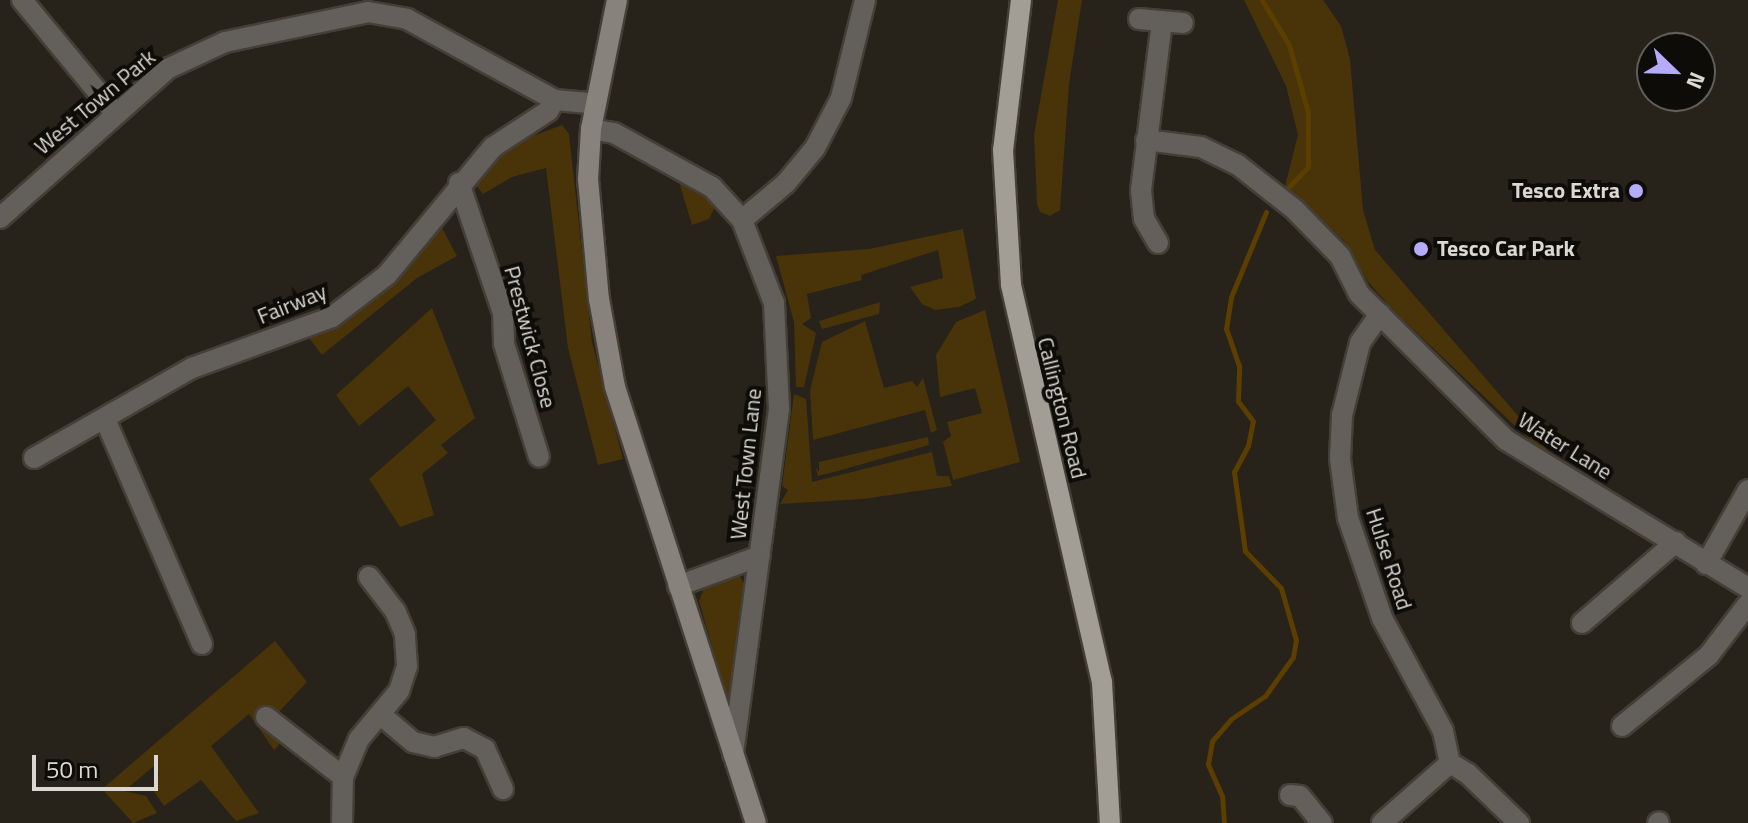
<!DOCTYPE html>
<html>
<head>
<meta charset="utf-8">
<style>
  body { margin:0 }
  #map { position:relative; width:1748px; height:823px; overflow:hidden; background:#27221a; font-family:"Titillium Web",sans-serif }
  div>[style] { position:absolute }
  .green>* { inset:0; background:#493309 }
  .stream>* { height:5px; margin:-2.5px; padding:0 2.5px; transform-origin:2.5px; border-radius:2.5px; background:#5b3e00 }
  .roads { filter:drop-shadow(2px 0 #443f37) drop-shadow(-2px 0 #443f37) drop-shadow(0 2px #443f37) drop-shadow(0 -2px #443f37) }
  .street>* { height:20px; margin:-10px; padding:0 10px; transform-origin:10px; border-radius:10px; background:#63605c }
  .secondary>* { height:20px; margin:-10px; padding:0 10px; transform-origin:10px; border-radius:10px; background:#87837c }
  .primary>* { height:20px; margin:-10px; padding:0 10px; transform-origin:10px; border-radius:10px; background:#a39e95 }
  .dots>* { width:22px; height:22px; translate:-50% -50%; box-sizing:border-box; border:4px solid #0e0c09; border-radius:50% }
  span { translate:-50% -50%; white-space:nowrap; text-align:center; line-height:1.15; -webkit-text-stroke:8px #0e0c09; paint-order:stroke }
  .street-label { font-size:22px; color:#dbd8d2 }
  .poi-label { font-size:22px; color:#dbd8d2; font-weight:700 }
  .right { translate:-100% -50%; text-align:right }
  .left { translate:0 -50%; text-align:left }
  .north { position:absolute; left:1636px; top:32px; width:80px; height:80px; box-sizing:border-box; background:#0e0c09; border:2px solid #605e59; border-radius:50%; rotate:113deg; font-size:22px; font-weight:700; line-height:32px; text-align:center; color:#dbd8d2 }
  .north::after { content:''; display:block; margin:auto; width:28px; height:36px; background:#b4acf9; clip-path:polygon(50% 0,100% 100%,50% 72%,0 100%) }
  .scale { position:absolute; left:32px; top:755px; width:126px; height:36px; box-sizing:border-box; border:4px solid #dbd8d2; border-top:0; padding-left:10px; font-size:24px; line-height:28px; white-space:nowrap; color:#dbd8d2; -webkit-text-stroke:6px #0e0c09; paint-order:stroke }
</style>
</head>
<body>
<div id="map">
  <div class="green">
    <i style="clip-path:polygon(1058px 0,1082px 0,1069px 84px,1060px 210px,1050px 216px,1040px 212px,1037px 204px,1034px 135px)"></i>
    <i style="clip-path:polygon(1244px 0,1323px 0,1341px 26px,1350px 59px,1363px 210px,1375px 250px,1549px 452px,1549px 458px,1396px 313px,1368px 282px,1343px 240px,1285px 186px,1298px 135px,1286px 86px)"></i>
    <i style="clip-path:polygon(562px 125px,569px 134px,592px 342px,623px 459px,598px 465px,568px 348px,546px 168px,512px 177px,483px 194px,475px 184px,514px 143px)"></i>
    <i style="clip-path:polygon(678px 179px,719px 199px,709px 219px,692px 225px)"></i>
    <i style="clip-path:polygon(442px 228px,457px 256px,417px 278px,322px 355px,309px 338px,379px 295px)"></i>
    <i style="clip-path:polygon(963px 229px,976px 299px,959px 307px,935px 310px,922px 304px,910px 287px,943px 278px,938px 250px,861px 275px,862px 280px,807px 294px,811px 318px,802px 324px,816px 333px,804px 387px,796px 387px,794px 322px,776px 256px,869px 249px)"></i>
    <i style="clip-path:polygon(880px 302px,879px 314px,822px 329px,819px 321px)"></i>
    <i style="clip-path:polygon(432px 308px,475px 418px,441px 445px,448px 453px,422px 474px,434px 515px,400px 527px,369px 479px,436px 420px,408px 386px,359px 426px,336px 395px)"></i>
    <i style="clip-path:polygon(985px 310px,1020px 462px,953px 480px,943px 442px,951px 436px,947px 422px,982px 413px,975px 388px,940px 397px,936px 355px,956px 322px)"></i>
    <i style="clip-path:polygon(865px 321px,884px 388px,912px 381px,917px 387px,923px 378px,937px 430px,931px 433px,925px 410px,813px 440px,810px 390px,822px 342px)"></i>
    <i style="clip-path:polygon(794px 394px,806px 399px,812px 482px,932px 452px,937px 476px,949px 476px,952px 486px,863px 499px,780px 504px,788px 490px,782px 486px)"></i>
    <i style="clip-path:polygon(928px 437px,929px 445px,838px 471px,818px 476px,815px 466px,819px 472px,819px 462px)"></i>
    <i style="clip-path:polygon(737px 571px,746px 588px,730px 709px,699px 601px,706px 583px)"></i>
    <i style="clip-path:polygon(275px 641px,307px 682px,275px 716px,279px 745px,274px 750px,249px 714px,211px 746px,259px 813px,236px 821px,201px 780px,164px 806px,153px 790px,159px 774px,153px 767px,124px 791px,146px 796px,157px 813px,133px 823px,102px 789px)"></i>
  </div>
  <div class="stream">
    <i style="left:1262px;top:0;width:52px;rotate:59deg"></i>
    <i style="left:1289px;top:45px;width:70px;rotate:74.2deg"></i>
    <i style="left:1308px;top:112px;width:55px;rotate:90deg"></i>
    <i style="left:1308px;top:167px;width:29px;rotate:134deg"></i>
    <i style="left:1224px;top:823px;width:27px;rotate:-94deg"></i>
    <i style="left:1222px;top:796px;width:35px;rotate:-114deg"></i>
    <i style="left:1208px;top:764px;width:23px;rotate:-80deg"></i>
    <i style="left:1212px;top:741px;width:29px;rotate:-49deg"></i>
    <i style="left:1231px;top:719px;width:41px;rotate:-34.1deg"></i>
    <i style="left:1265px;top:696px;width:48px;rotate:-54.3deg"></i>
    <i style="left:1293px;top:657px;width:17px;rotate:-80deg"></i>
    <i style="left:1296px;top:640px;width:54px;rotate:-106.1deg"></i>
    <i style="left:1281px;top:588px;width:52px;rotate:-134.2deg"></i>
    <i style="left:1245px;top:551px;width:80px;rotate:-97.9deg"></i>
    <i style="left:1234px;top:472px;width:30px;rotate:-62deg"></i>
    <i style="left:1248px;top:446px;width:25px;rotate:-79deg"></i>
    <i style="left:1253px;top:421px;width:25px;rotate:-127deg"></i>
    <i style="left:1238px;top:401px;width:35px;rotate:-88deg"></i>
    <i style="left:1239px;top:366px;width:39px;rotate:-109deg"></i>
    <i style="left:1226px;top:329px;width:32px;rotate:-81deg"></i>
    <i style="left:1231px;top:297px;width:92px;rotate:-67.6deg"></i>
  </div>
  <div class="roads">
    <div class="street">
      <i style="left:22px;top:0;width:146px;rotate:50.5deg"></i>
      <i style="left:1139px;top:19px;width:44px;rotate:5.2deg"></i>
      <i style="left:591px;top:129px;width:23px;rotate:10deg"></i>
      <i style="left:614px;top:133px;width:112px;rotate:28.9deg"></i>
      <i style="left:712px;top:187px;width:45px;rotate:47.7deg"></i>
      <i style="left:742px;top:220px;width:89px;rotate:68.9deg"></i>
      <i style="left:774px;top:303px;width:106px;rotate:87.3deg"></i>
      <i style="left:779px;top:409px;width:348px;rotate:97.6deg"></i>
      <i style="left:1146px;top:140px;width:55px;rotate:7.3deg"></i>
      <i style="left:1201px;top:147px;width:41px;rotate:25.9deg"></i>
      <i style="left:1238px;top:165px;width:71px;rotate:38.2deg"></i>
      <i style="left:1294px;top:209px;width:66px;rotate:45.6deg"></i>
      <i style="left:1340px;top:256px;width:42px;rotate:63.4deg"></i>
      <i style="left:1359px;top:294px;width:207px;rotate:44.8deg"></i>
      <i style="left:1506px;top:440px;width:284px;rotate:31.4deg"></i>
      <i style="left:459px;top:183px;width:137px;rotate:71.3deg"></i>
      <i style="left:503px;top:313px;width:31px;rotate:88deg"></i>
      <i style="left:504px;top:344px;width:118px;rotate:72.8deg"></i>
      <i style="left:0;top:218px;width:224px;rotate:-41.7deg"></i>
      <i style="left:167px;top:69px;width:64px;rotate:-25deg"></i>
      <i style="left:225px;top:42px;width:146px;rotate:-11.8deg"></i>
      <i style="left:368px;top:12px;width:40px;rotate:10deg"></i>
      <i style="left:407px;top:19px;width:169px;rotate:28.7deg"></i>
      <i style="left:555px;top:100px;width:37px;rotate:5deg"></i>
      <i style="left:742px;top:220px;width:57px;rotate:-40.1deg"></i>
      <i style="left:786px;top:183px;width:45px;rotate:-50.4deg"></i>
      <i style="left:815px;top:148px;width:56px;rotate:-62.5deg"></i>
      <i style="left:841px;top:98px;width:101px;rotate:-76.2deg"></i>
      <i style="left:1158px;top:243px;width:28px;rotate:-120deg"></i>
      <i style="left:1144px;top:219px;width:29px;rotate:-96deg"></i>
      <i style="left:1141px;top:190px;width:169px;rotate:-82.9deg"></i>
      <i style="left:1380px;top:314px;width:35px;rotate:125deg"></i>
      <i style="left:1360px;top:343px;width:74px;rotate:104deg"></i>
      <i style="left:1342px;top:415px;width:44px;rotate:92.6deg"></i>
      <i style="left:1340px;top:459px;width:60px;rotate:82.3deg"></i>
      <i style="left:1348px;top:518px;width:106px;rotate:71.2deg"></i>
      <i style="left:1382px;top:618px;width:128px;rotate:61.6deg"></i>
      <i style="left:1443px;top:731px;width:33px;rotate:78deg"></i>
      <i style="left:105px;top:419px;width:245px;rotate:66.7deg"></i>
      <i style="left:34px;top:458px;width:182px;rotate:-29.7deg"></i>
      <i style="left:192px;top:368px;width:149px;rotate:-20deg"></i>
      <i style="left:332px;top:317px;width:69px;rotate:-37.4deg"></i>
      <i style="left:387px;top:275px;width:166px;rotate:-50.4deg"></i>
      <i style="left:493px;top:147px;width:66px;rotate:-33.2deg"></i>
      <i style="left:548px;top:111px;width:13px;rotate:-58deg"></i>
      <i style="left:1706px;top:564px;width:85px;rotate:-60.4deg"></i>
      <i style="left:678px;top:586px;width:87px;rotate:-20.1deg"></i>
      <i style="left:1582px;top:623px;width:124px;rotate:-40.8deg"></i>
      <i style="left:381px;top:715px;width:42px;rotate:40.2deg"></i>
      <i style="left:413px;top:742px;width:22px;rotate:13deg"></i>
      <i style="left:434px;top:747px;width:31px;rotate:-17deg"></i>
      <i style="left:464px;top:738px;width:24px;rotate:28deg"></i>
      <i style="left:485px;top:749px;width:44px;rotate:65.8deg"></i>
      <i style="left:266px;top:717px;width:98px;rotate:37.9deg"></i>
      <i style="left:1622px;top:726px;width:112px;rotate:-39.2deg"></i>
      <i style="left:1709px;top:655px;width:64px;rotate:-52.6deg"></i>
      <i style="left:1450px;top:763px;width:21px;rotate:31deg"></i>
      <i style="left:1468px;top:774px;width:71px;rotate:43.9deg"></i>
      <i style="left:1290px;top:795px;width:10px;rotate:6deg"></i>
      <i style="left:1300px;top:796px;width:35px;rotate:51deg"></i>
      <i style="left:342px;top:823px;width:46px;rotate:-88.8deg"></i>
      <i style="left:343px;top:777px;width:41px;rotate:-67.2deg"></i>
      <i style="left:359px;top:739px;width:62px;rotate:-50.2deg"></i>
      <i style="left:399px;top:691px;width:26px;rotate:-72deg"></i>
      <i style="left:407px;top:666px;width:32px;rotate:-94deg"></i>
      <i style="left:405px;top:634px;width:25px;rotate:-113deg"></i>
      <i style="left:395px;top:611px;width:43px;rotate:-127.4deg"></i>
      <i style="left:1382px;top:823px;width:91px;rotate:-41.4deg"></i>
      <i style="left:1658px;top:823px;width:1px;rotate:-45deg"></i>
    </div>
    <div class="secondary">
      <i style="left:617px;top:0;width:132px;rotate:101.4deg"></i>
      <i style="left:591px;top:129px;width:50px;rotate:93.4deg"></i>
      <i style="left:588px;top:179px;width:121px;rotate:84.8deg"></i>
      <i style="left:599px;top:299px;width:89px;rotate:79.7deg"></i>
      <i style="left:615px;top:387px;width:458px;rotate:72.1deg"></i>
    </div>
    <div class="primary">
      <i style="left:1021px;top:0;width:151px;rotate:96.8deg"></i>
      <i style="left:1003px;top:150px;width:135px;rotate:86.6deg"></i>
      <i style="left:1011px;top:285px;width:407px;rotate:77.1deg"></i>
      <i style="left:1102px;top:682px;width:141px;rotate:86.8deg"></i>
    </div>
  </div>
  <div class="dots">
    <i style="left:1636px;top:191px;background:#b4acf9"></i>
    <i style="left:1421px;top:249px;background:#b4acf9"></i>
  </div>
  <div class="street-label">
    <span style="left:95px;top:102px;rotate:-40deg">West Town Park</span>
    <span style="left:292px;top:304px;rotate:-22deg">Fairway</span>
    <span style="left:530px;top:337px;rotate:75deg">Prestwick Close</span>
    <span style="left:1062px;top:408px;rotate:76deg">Callington Road</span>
    <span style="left:1565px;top:446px;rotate:32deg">Water Lane</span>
    <span style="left:746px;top:464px;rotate:-84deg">West Town Lane</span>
    <span style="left:1389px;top:559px;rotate:72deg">Hulse Road</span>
  </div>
  <div class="poi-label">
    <span class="right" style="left:1620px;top:191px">Tesco Extra</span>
    <span class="left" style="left:1437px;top:249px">Tesco Car Park</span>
  </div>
  <div class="north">N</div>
  <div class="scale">50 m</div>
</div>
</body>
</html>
